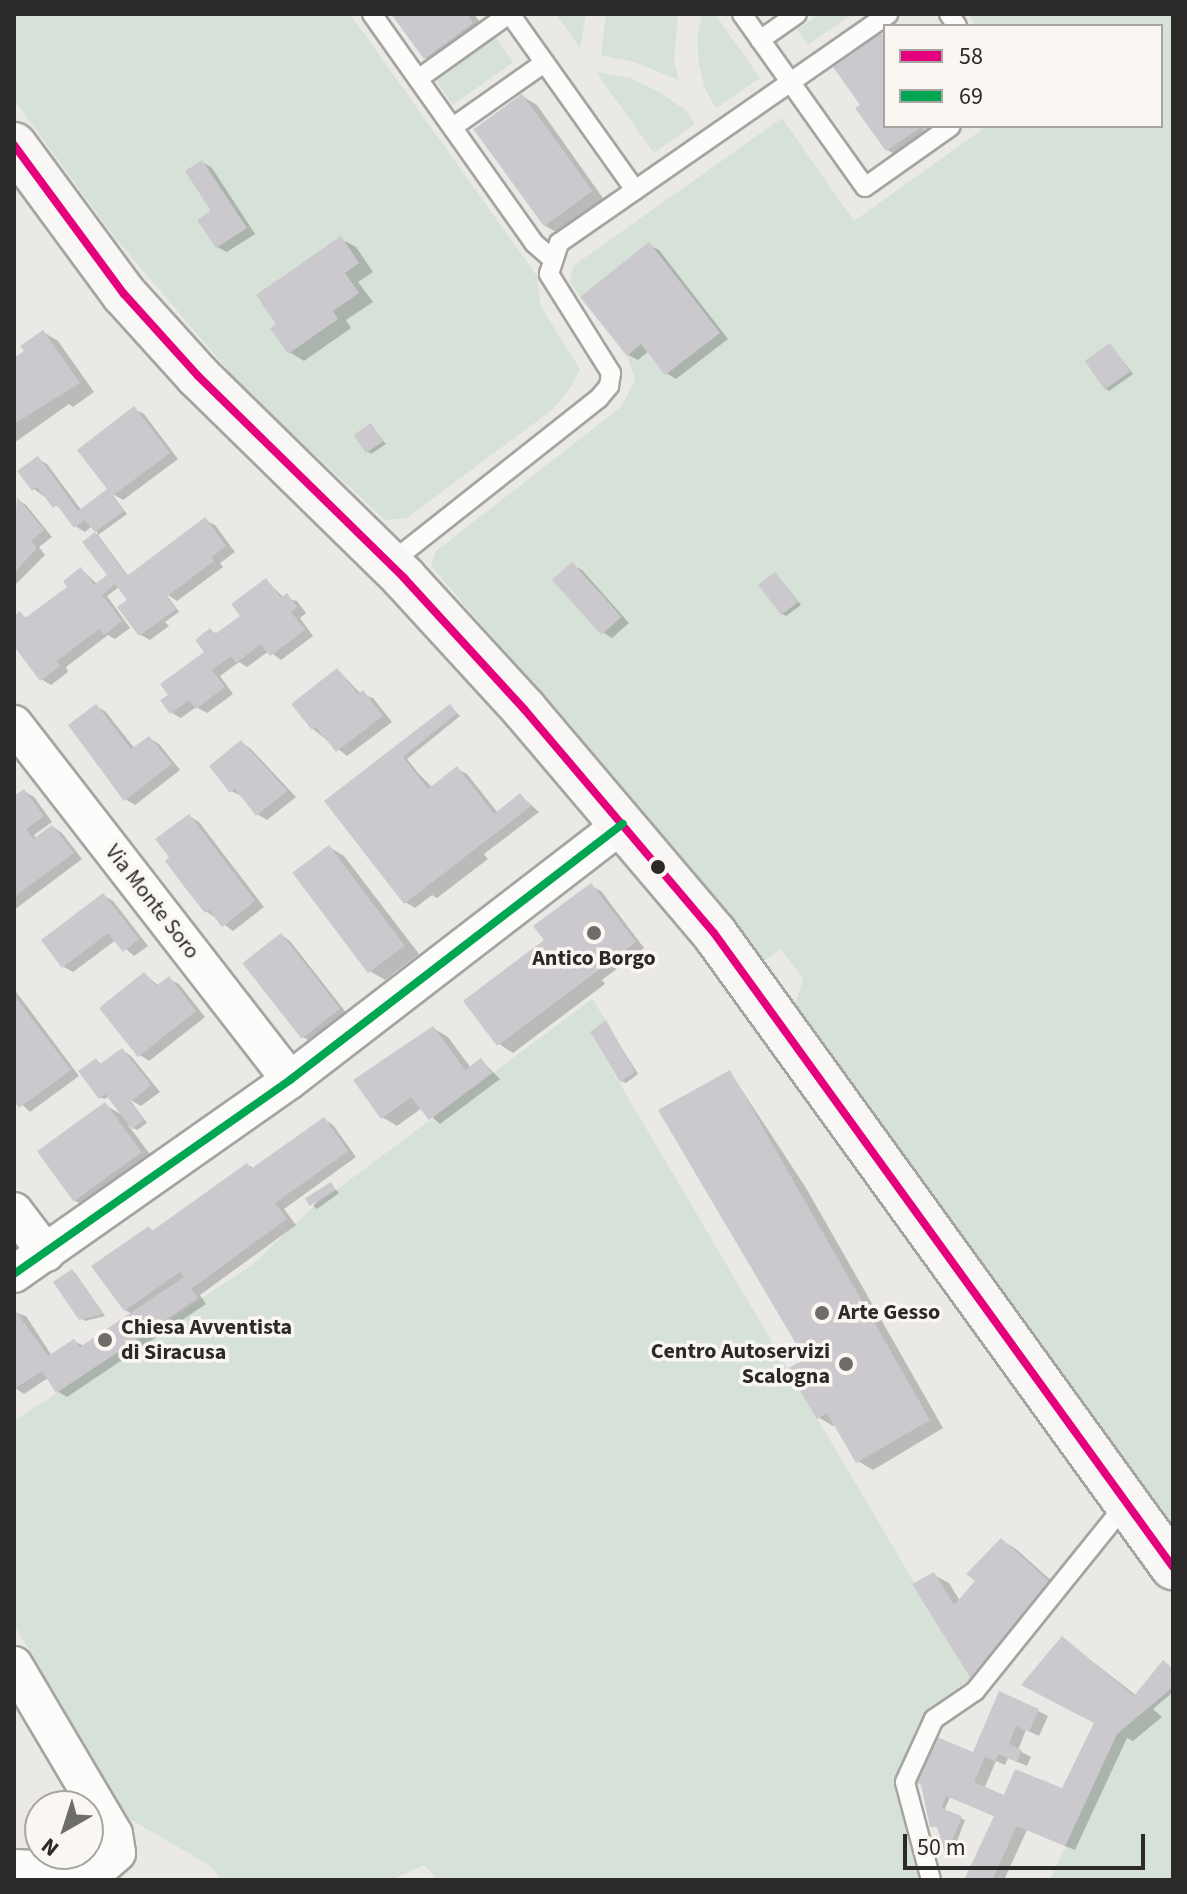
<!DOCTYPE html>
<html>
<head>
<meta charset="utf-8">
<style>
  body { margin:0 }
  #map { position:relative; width:1187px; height:1894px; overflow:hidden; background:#ebe9e6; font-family:"Source Sans 3",sans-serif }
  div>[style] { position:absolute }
  .green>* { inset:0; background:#d6e2d8; transform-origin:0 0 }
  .shadow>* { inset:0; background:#0003 }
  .building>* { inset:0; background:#ccc9ce; transform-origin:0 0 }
  .roads { filter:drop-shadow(2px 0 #a6a4a2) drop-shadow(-2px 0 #a6a4a2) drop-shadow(0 2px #a6a4a2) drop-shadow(0 -2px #a6a4a2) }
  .lane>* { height:18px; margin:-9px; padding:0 9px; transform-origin:9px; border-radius:9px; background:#fcfcfb }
  .street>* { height:36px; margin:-18px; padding:0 18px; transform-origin:18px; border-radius:18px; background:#fcfcfb }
  .secondary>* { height:44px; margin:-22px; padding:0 22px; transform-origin:22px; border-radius:22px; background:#f8f7f5 }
  .bus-1>* { height:8px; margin:-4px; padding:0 4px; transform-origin:4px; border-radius:4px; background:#e5007d }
  .bus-2>* { height:8px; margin:-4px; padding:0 4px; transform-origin:4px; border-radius:4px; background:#00a651 }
  .dots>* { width:22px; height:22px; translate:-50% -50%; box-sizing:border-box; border:4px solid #faf7f2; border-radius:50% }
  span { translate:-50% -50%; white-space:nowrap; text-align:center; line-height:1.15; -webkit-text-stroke:7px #faf7f2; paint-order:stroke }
  .street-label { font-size:22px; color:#2b2a28 }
  .poi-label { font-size:22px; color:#2b2a28; font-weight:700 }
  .left { translate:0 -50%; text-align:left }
  .right { translate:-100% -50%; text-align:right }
  .frame { position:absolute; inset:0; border:16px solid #2b2a28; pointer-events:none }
  .legend { position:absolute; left:883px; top:24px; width:280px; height:104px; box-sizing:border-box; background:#faf7f2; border:2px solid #a7a5a1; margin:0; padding:10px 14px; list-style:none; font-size:24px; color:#2b2a28 }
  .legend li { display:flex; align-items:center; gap:16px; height:40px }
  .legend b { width:40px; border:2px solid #a7a5a1 }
  .north { position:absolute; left:24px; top:1790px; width:80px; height:80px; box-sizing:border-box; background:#faf7f2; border:2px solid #a7a5a1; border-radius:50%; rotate:219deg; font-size:22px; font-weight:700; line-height:32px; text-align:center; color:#2b2a28 }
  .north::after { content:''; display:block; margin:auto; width:28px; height:36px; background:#6e6d6a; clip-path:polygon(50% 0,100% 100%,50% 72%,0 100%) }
  .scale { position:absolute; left:903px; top:1834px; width:242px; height:36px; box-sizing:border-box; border:4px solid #2b2a28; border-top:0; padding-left:10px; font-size:24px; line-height:28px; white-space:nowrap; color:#2b2a28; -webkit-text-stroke:6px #faf7f2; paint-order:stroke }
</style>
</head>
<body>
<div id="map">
  <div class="green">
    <i style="clip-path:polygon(14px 14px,350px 14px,537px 276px,541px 307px,580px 369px,572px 386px,552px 410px,407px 518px,385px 520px,242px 387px,112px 234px,14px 100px)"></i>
    <i style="clip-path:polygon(556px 14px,586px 14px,580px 48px)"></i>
    <i style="clip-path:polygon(606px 14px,678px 14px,674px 62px,679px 80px,634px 62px,601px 55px)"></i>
    <i style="clip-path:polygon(702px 14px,715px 14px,760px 78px,716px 108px,705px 89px,699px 65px,697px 38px)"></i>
    <i style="clip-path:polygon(819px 14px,852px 14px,808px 45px,797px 30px)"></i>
    <i style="clip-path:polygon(968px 14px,1173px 14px,1173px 1529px,795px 1006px,803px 978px,781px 949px,762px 962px,645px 815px,431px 566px,436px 551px,621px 407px,635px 380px,627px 356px,641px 344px,665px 375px,649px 243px,580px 297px,570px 281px,573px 266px,782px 118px,854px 221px,987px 126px,1161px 126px,1161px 26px,976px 26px)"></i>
    <i style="left:495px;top:36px;width:32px;height:74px;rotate:55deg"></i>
    <i style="clip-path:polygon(596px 72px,630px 78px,659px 92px,687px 111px,695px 124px,654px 153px)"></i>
    <i style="clip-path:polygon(592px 999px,606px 1020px,590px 1033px,971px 1679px,927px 1709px,894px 1785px,920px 1880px,437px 1880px,424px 1865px,391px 1880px,222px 1880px,209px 1865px,128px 1818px,14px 1625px,14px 1421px,252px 1265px,312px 1208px)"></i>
    <i style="clip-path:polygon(1173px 1687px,1173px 1880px,1050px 1880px,1117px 1734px)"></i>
  </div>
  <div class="shadow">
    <i style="clip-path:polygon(394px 14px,474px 14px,487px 32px,440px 66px,425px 58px)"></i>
    <i style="clip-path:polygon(881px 35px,885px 38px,885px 126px,960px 126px,902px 158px,887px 150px,862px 105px)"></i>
    <i style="clip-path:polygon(522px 96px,537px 105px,605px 201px,559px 234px,544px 225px)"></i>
    <i style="clip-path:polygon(202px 162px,212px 168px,255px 234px,227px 252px,217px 247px)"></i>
    <i style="clip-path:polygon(341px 239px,356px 247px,373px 272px,358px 282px,373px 302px,346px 320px,351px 328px,304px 361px,289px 352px,279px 324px)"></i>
    <i style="clip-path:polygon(649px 245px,659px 250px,728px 339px,676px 379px,666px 373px,649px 351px,638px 360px,628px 355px)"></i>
    <i style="clip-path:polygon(43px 332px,58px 341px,94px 392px,73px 407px,69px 404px,14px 443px,14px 361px)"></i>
    <i style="clip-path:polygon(1110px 345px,1133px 374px,1109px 391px,1105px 388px)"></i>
    <i style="clip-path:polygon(134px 409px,144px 414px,178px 459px,123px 500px,111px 493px,127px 514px,98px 535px,129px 577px,205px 520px,215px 525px,235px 552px,220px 563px,223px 567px,177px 601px,165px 593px,179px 612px,165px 622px,169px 626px,150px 640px,141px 635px,129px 600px,119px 587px,107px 596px,130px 628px,115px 639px,108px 635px,66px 667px,68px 672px,51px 685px,41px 679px,14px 643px,14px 618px,20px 614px,28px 619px,70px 587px,81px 569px,98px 585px,110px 576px,85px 542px,98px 533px,92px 526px,85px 532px,75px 526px,65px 512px,34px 489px,38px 459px,47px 464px,82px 511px,110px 490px)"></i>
    <i style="clip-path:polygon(371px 425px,386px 444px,371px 454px,367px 451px)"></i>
    <i style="clip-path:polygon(17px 499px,26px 505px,52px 537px,39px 547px,45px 555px,14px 586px)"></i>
    <i style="clip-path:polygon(572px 565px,582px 570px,629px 623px,612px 638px,602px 632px)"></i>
    <i style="clip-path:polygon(776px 574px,801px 605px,786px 616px,782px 614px)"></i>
    <i style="clip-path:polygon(266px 580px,284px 598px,297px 601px,306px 613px,300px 618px,313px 636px,281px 660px,269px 651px,247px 667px,239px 662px,220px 676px,233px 694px,207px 713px,196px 707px,181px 718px,172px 713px,206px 652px,210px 630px,217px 634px,242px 616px)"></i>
    <i style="clip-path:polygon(338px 670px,361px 694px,373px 698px,392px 722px,347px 756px,313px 729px)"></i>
    <i style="clip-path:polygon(96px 706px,106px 712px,135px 749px,149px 738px,159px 744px,180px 770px,135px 805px,125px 799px)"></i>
    <i style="clip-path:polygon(450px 706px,460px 716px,407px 759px,419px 774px,433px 788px,457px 769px,467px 774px,498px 813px,521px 796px,539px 812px,484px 854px,488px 859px,437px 898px,432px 895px,415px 908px,405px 902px,327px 801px)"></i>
    <i style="clip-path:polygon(241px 743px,250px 748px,296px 797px,267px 820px,257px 814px,242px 796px,231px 791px)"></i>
    <i style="clip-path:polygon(24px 791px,34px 797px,52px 822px,34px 835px,37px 839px,53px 827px,62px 833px,82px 859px,14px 910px,14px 799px)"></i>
    <i style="clip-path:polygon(189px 816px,199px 822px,264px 907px,233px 931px,206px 911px)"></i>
    <i style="clip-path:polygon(329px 847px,344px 856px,419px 954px,385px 980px,370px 971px)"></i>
    <i style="clip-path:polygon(591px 886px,601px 891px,644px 948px,602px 980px,605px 984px,513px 1053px,499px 1044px)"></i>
    <i style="clip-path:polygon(103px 895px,113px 901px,148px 946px,134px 956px,116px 940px,73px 972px,64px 967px)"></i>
    <i style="clip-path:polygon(281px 935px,290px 941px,348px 1015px,313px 1043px,303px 1037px)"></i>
    <i style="clip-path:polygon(144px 974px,159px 986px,169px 979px,179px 984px,205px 1017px,149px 1061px,140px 1055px)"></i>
    <i style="clip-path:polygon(14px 989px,79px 1076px,30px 1112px,14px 1097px)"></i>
    <i style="clip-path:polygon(606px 1023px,638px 1074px,626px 1083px,621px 1081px)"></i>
    <i style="clip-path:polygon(433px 1028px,448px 1037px,471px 1068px,481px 1060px,500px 1079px,440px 1124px,422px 1108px,397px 1126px,382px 1117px)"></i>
    <i style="clip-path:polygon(122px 1050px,131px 1056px,160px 1092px,141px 1106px,129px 1099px,147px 1123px,137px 1130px,128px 1125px,155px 1161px,89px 1209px,74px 1200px,105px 1105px,124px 1116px,109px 1096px,105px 1099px,100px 1097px,96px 1060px,102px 1065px)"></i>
    <i style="clip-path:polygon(730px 1072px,806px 1188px,943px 1428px,873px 1470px,858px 1461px,836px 1424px,833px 1426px,818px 1417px,807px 1360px)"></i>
    <i style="clip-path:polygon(324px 1119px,333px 1125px,356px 1157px,284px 1209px,296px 1225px,200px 1295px,206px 1304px,67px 1397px,57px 1391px,48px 1378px,24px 1394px,15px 1388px,14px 1312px,26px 1316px,52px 1356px,74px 1341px,84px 1346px,132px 1314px,125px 1310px,149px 1228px,155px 1232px,248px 1165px,255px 1169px)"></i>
    <i style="clip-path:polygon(331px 1185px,339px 1193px,317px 1209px,313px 1206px)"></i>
    <i style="clip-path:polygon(72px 1271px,76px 1274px,105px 1316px,85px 1321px,81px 1318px)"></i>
    <i style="clip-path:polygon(1001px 1540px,1016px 1549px,1065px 1593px,987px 1686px,972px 1678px,934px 1575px,949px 1583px,960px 1601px,978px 1580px)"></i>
    <i style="clip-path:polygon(1062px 1638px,1137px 1696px,1173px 1669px,1173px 1692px,1153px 1709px,1162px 1717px,1133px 1741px,1127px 1738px,1075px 1850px,1027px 1830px,1004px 1880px,966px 1880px,996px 1817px,950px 1797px,944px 1811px,965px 1820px,951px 1857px,939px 1828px,932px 1826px,923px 1785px,1038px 1711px,1048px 1716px,1039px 1736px,1026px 1730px,1018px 1750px,1031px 1757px,1027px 1766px,1008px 1758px,1005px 1765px,996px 1761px,984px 1789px,1005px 1798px,1063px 1791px,1097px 1723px)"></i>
  </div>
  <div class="building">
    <i style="clip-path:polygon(391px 14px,467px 14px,473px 23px,424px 59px)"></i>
    <i style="clip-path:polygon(881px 33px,885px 38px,885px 126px,934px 126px,925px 133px,921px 127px,886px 151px,855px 108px,860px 105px,833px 67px)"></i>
    <i style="left:522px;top:94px;width:120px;height:60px;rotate:54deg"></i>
    <i style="clip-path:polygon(202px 160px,247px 228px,216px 248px,197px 220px,211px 211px,185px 171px)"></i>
    <i style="clip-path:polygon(341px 236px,359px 263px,345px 273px,359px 293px,333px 311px,338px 319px,288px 354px,270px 328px,276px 324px,256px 295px)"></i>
    <i style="clip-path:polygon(649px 242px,720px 333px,665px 375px,641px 344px,627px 356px,580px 297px)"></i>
    <i style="clip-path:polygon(43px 330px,80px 383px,14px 424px,14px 358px,24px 351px,20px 346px)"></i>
    <i style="left:1110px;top:343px;width:35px;height:31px;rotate:55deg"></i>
    <i style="clip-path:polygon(134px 406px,170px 453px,112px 496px,124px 511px,95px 532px,84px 520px,74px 528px,57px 505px,53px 508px,37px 487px,32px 491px,17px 471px,38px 456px,78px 511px,107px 489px,77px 450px)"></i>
    <i style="left:371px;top:423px;width:22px;height:21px;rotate:56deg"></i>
    <i style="clip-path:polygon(17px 497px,44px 530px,31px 541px,37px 548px,14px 573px)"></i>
    <i style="clip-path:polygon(205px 517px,226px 546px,212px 557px,214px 561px,166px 597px,176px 609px,139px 636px,117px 607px,127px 600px,115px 584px,102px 595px,122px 621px,104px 635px,99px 629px,57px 661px,60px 666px,40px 681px,14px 646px,14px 616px,20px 611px,25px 618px,67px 587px,63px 581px,81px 567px,94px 585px,107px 575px,82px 542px,95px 532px,127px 576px)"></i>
    <i style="left:572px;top:562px;width:74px;height:27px;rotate:48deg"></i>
    <i style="left:775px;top:572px;width:38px;height:21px;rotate:53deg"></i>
    <i style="clip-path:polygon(266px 578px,281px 598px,287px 593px,297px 607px,291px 612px,305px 630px,270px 656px,261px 644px,236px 663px,231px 656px,212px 670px,225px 687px,196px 709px,189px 700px,170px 714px,160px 700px,168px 695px,160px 684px,204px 652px,195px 640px,210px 628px,215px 634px,240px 616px,231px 604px)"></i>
    <i style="clip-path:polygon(337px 668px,358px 694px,363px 690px,383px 716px,336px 752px,316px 727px,312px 730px,291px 704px)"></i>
    <i style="clip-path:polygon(96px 704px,131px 749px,149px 736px,172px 764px,124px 801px,68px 725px)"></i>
    <i style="clip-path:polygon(450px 704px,457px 713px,403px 757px,428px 789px,457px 766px,494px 814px,520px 793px,531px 806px,404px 904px,324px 801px)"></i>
    <i style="clip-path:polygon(241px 740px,287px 791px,256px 816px,235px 789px,230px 793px,209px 766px)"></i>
    <i style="clip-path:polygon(24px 789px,44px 816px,26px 829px,33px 839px,52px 825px,74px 853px,14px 897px,14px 796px)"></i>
    <i style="clip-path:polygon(189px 814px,255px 901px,222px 927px,209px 910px,205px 913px,186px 889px,165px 861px,169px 857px,155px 839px)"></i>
    <i style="left:329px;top:845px;width:126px;height:46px;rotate:53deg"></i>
    <i style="clip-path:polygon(591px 883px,636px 942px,497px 1046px,463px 1001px,544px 940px,533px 926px)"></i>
    <i style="clip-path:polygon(103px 893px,139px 939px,123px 952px,108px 933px,62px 968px,41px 940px)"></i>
    <i style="left:281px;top:933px;width:96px;height:49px;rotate:52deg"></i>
    <i style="clip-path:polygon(144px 972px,156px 986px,169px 976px,196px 1011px,138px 1057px,99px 1008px)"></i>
    <i style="clip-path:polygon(14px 995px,71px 1070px,19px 1108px,14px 1101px)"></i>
    <i style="clip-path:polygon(606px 1020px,635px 1072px,620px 1082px,590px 1032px)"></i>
    <i style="clip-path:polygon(433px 1026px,465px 1070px,481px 1058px,492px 1073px,429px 1120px,411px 1097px,381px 1119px,353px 1080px)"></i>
    <i style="clip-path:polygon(122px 1048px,151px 1085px,130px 1102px,144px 1120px,132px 1129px,105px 1094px,99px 1099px,78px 1071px,96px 1058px,100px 1064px)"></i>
    <i style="clip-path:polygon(730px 1070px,930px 1420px,856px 1463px,827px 1413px,817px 1419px,787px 1369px,805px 1359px,658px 1110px)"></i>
    <i style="left:105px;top:1102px;width:62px;height:84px;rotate:54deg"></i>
    <i style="clip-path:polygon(324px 1117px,348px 1151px,275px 1203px,287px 1219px,191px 1289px,198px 1298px,56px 1393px,42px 1371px,14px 1389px,14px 1309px,48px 1356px,74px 1339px,80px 1347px,184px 1277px,180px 1272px,124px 1311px,91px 1266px,149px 1226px,152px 1231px,247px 1163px,251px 1169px)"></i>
    <i style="left:331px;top:1182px;width:9px;height:31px;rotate:58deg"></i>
    <i style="clip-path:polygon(72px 1269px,103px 1314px,79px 1320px,53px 1282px)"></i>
    <i style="clip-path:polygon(1001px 1538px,1052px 1584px,971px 1679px,912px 1584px,934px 1572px,954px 1605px,975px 1581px,966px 1574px)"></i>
    <i style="clip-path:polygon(1062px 1636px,1134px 1696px,1163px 1660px,1173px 1669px,1173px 1687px,1117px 1734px,1065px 1846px,1017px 1826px,992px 1880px,964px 1880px,994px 1816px,946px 1796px,941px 1808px,962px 1816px,946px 1856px,937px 1827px,930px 1827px,921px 1785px,916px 1783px,937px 1737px,973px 1752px,999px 1691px,1039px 1709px,1029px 1732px,1016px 1726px,1009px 1744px,1022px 1750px,1017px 1762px,998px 1754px,995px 1761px,985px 1757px,974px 1782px,1004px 1795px,1015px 1769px,1062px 1788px,1094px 1723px,1021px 1685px)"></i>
  </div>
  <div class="roads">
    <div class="lane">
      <i style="left:372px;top:14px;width:281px;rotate:54.7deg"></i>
      <i style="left:534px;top:243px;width:23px;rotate:41deg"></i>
      <i style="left:510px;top:14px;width:216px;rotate:54.6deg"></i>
      <i style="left:742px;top:14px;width:212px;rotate:54.6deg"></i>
      <i style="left:865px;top:187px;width:105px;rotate:-35.3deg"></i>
      <i style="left:949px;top:14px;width:14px;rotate:56deg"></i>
      <i style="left:760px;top:40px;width:45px;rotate:-35.1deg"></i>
      <i style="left:418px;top:79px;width:112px;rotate:-35.5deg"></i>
      <i style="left:453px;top:127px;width:111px;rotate:-35.1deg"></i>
      <i style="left:389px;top:564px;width:268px;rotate:-38.3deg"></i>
      <i style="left:599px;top:398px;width:16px;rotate:-50deg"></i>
      <i style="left:609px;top:386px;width:13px;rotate:-81deg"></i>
      <i style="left:611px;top:373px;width:117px;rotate:-122.1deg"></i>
      <i style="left:549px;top:274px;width:33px;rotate:-72deg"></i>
      <i style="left:559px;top:243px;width:401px;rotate:-34.8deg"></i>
      <i style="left:931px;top:1880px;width:101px;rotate:-104.9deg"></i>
      <i style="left:905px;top:1782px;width:69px;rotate:-65.3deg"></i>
      <i style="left:934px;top:1719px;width:50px;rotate:-34.3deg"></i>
      <i style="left:975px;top:1691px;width:240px;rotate:-51.1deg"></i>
    </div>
    <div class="street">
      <i style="left:14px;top:724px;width:450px;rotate:52.2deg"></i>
      <i style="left:14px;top:1211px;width:53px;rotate:52.7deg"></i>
      <i style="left:14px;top:1274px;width:337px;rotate:-35.1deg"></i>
      <i style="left:290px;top:1080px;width:420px;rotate:-37.6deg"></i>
      <i style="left:14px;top:1665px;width:196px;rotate:59.4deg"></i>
      <i style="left:114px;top:1834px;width:19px;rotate:81deg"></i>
      <i style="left:117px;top:1853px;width:41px;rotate:138.9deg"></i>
      <i style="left:14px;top:1868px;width:82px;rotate:2.8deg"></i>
    </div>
    <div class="secondary">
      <i style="left:14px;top:145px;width:185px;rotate:53.6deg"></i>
      <i style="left:124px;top:294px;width:110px;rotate:47.9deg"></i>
      <i style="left:198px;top:376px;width:289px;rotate:44.4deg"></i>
      <i style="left:404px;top:578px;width:178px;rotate:47.5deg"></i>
      <i style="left:524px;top:709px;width:294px;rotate:49.7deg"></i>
      <i style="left:714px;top:933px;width:783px;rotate:54.1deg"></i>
    </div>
  </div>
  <div class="bus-1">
    <i style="left:14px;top:145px;width:185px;rotate:53.6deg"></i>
    <i style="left:124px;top:294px;width:110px;rotate:47.9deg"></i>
    <i style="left:198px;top:376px;width:289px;rotate:44.4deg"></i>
    <i style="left:404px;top:578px;width:178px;rotate:47.5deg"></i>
    <i style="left:524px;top:709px;width:294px;rotate:49.7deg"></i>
    <i style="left:714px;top:933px;width:783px;rotate:54.1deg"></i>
  </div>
  <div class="bus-2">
    <i style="left:14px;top:1274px;width:337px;rotate:-35.1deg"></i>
    <i style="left:290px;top:1080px;width:420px;rotate:-37.6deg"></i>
  </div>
  <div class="dots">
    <i style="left:658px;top:867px;background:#2b2a28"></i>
    <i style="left:594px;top:933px;background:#6e6d6a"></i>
    <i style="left:822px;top:1313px;background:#6e6d6a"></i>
    <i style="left:105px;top:1340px;background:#6e6d6a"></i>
    <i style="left:846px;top:1364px;background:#6e6d6a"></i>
  </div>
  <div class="street-label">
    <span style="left:152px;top:902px;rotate:52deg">Via Monte Soro</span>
  </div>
  <div class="poi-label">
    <span style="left:594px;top:959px">Antico Borgo</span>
    <span class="left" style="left:838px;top:1313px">Arte Gesso</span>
    <span class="left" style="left:121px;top:1340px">Chiesa Avventista<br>di Siracusa</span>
    <span class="right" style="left:830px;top:1364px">Centro Autoservizi<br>Scalogna</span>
  </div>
  <div class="frame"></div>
  <ul class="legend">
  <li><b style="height:10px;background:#e5007d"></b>58</li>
  <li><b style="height:10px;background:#00a651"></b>69</li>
  </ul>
  <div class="north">N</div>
  <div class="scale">50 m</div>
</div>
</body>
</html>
